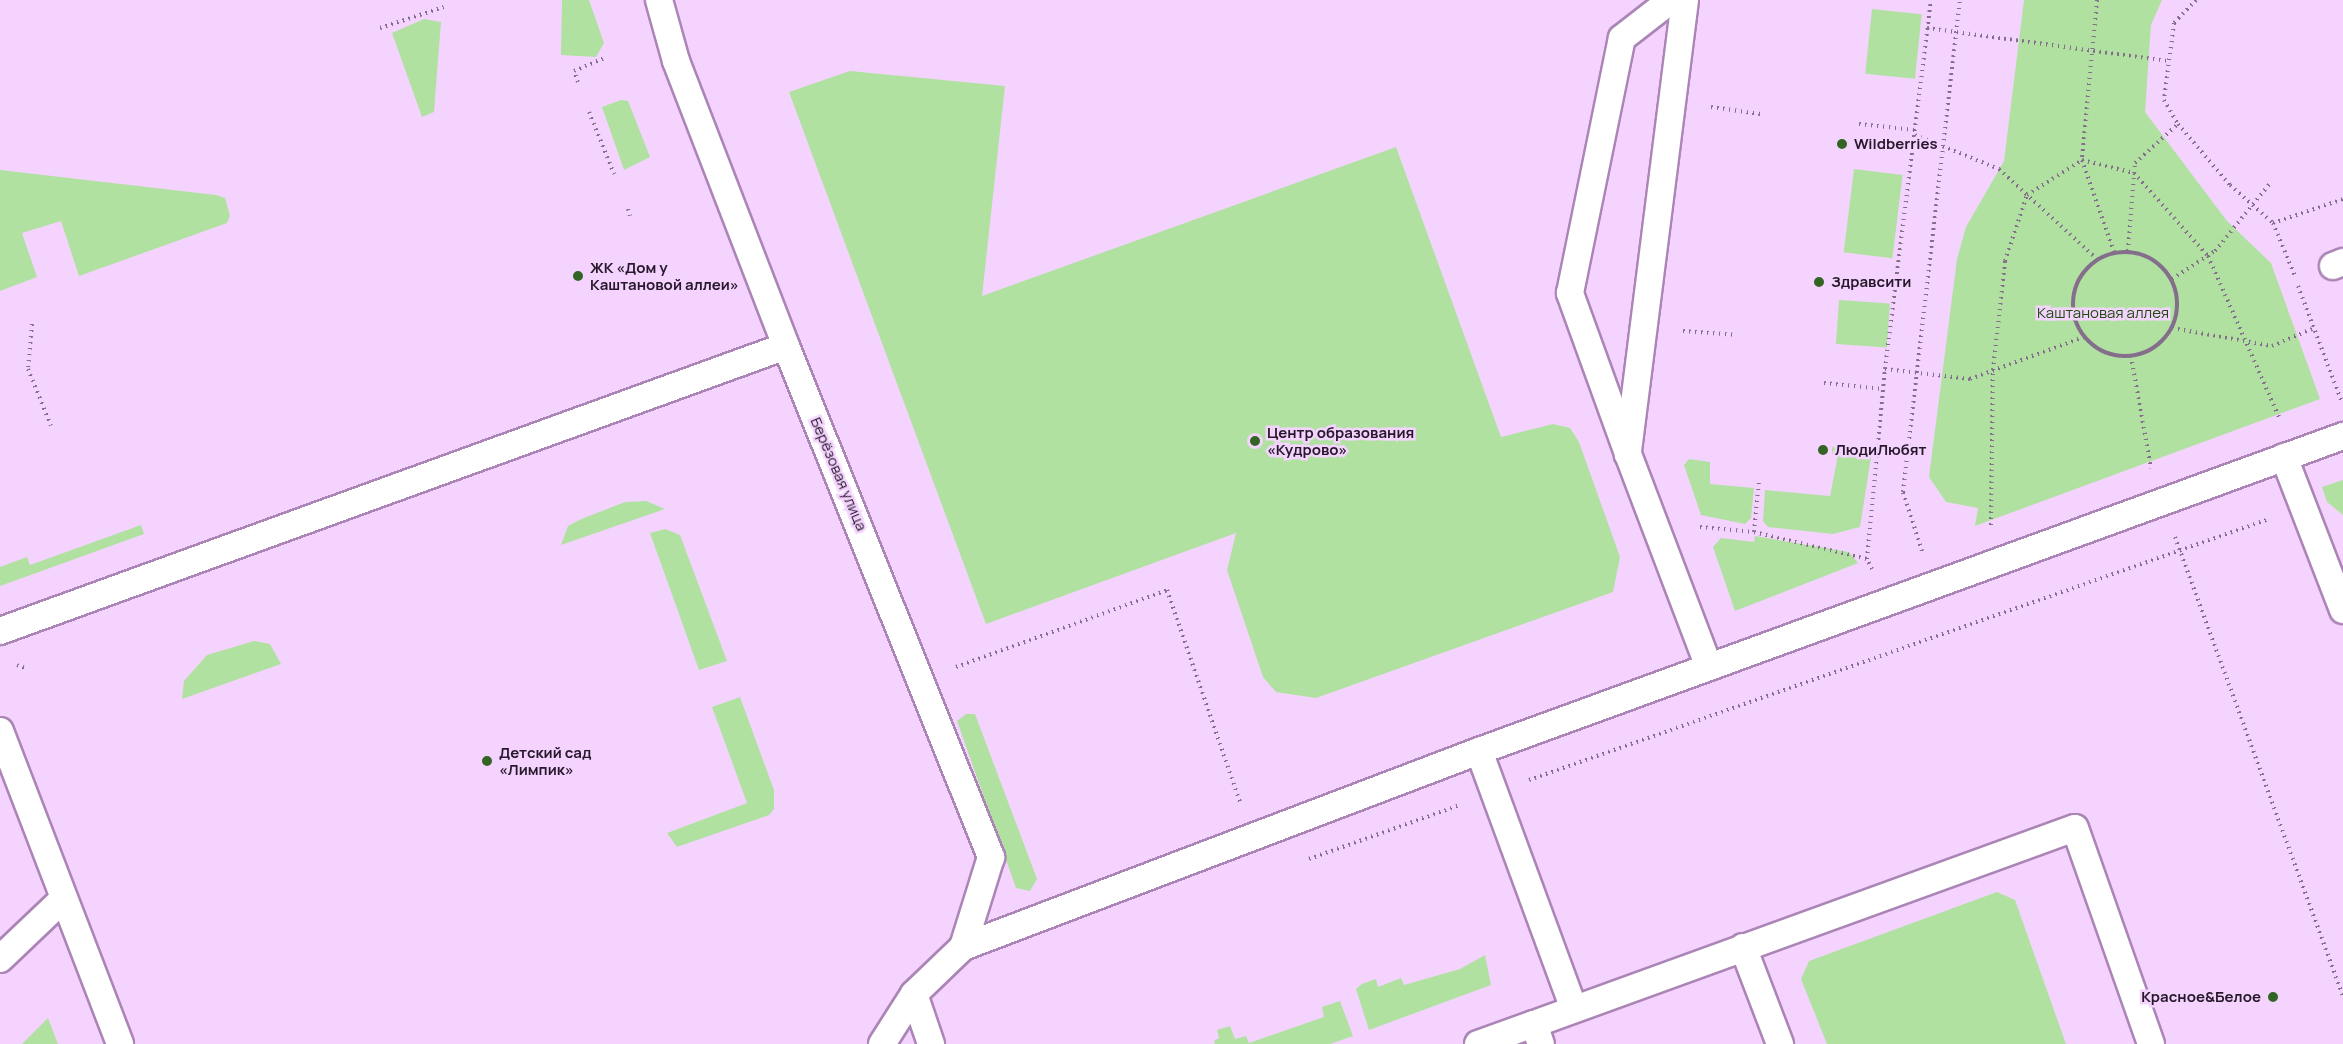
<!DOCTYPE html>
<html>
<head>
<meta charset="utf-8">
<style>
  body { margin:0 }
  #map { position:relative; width:2343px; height:1044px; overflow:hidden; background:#f4d4fe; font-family:Manrope,sans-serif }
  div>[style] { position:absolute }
  .green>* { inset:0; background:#b0e1a1; transform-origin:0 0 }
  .path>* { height:4px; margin-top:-2px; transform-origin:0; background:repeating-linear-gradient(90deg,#856e8c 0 1.5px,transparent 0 6px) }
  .path>.ring { margin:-2px; padding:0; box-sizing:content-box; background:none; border:4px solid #856e8c; border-radius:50% }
  .roads { filter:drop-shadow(2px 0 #ab85b6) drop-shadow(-2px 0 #ab85b6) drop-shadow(0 2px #ab85b6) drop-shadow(0 -2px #ab85b6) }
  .service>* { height:26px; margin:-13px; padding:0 13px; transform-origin:13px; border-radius:13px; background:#fff }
  .dots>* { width:16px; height:16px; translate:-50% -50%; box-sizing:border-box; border:3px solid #f4d4fe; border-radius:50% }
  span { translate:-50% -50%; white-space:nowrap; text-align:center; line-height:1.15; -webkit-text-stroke:5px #f4d4fe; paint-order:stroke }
  .poi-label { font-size:15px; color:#27182b; font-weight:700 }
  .left { translate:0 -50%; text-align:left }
  .right { translate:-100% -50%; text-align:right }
  .park-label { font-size:15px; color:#1e4a0d }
  .street-label { font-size:15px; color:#27182b }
</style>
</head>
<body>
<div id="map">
  <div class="green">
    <i style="clip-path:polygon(562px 0,589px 0,604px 43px,596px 57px,561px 55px)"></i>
    <i style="clip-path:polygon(2024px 0,2162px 0,2151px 25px,2145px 112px,2227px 221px,2271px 263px,2320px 399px,1975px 526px,1978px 508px,1946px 502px,1929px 477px,1957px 259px,1966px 227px,2004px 161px)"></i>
    <i style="left:1872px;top:9px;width:50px;height:65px;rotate:6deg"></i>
    <i style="clip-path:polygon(424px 19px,441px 22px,434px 112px,422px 117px,392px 33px)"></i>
    <i style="clip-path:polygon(850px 71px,1005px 86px,982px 296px,1396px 147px,1501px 437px,1553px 424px,1570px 428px,1579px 442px,1620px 557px,1613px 592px,1316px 698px,1276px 692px,1263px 677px,1227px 570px,1236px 533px,986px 624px,789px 92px)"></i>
    <i style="clip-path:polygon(621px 100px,628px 101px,650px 157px,624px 170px,602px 107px)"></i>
    <i style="left:1854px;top:169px;width:49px;height:84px;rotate:7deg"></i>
    <i style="clip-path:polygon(0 170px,216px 195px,225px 198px,230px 216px,227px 223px,79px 276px,61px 221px,22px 233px,37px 277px,0 291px)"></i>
    <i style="left:1839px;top:300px;width:51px;height:44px;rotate:4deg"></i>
    <i style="clip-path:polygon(1832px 447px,1872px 451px,1860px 527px,1833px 534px,1768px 527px,1763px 521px,1765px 490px,1830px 496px,1838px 455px,1832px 454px)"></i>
    <i style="clip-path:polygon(1689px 459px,1710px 462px,1710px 484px,1754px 488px,1751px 518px,1745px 524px,1701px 515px,1684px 465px)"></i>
    <i style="clip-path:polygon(2343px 480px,2343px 515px,2327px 502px,2322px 487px)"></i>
    <i style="clip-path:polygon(646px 501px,665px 509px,561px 545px,568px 526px,579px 520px,625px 502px)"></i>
    <i style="clip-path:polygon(141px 525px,144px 534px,0 586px,0 567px,27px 557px,30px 565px)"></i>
    <i style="clip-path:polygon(665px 529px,680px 535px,727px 661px,699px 670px,650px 533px)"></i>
    <i style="clip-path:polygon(1755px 536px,1849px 552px,1858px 563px,1735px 611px,1713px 547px,1721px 538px,1754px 542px)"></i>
    <i style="clip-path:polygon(254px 641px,270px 644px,281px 664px,182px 699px,184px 681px,207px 655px)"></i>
    <i style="clip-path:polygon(740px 697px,774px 790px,774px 809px,769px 815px,677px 847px,667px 833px,747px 803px,712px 707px)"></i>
    <i style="clip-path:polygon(966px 714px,975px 714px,1037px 879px,1030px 891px,1016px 888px,957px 721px)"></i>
    <i style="clip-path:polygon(1997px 892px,2015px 900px,2066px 1044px,1827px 1044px,1801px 979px,1809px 961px)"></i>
    <i style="clip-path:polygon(1485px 955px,1491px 985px,1369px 1030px,1356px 989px,1362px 984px,1376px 979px,1378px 987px,1401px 978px,1404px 985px,1460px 969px)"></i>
    <i style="clip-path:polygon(1340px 1001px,1353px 1036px,1330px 1044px,1215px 1044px,1214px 1041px,1219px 1038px,1217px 1030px,1230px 1026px,1235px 1039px,1246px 1036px,1249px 1043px,1324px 1017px,1322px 1007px)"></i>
    <i style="clip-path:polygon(48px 1018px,58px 1044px,22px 1044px)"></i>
  </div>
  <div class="path">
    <i style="left:2097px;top:0;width:161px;rotate:95.4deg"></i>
    <i style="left:2082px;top:160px;width:97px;rotate:70.8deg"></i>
    <i style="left:2196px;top:0;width:32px;rotate:134deg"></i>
    <i style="left:2174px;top:23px;width:78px;rotate:97.4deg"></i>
    <i style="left:2164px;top:100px;width:28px;rotate:60deg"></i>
    <i style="left:2178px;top:124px;width:80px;rotate:49.6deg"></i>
    <i style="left:2230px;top:185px;width:57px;rotate:41.5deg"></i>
    <i style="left:2273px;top:223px;width:57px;rotate:67.5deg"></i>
    <i style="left:380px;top:28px;width:67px;rotate:-18.2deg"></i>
    <i style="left:1927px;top:28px;width:244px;rotate:7.8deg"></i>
    <i style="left:578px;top:82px;width:12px;rotate:-110deg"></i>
    <i style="left:574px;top:71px;width:34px;rotate:-23deg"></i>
    <i style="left:1711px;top:107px;width:50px;rotate:8deg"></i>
    <i style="left:589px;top:112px;width:67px;rotate:68deg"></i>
    <i style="left:1859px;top:124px;width:56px;rotate:6.1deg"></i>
    <i style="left:1915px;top:135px;width:91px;rotate:22deg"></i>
    <i style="left:1999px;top:169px;width:133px;rotate:42.6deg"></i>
    <i style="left:628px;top:209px;width:7px;rotate:74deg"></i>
    <i style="left:2273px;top:223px;width:74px;rotate:-18.9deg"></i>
    <i style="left:2128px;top:251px;width:88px;rotate:-85.5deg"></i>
    <i style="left:2135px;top:163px;width:58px;rotate:-42.2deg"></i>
    <i class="ring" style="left:2073px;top:252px;width:100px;height:100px"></i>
    <i style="left:2172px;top:279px;width:51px;rotate:-33.1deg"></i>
    <i style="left:2215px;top:251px;width:89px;rotate:-50.9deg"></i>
    <i style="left:2298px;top:286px;width:122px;rotate:69.3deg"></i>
    <i style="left:32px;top:324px;width:45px;rotate:95.1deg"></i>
    <i style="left:28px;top:369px;width:61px;rotate:68deg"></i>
    <i style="left:2172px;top:328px;width:102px;rotate:10.2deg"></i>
    <i style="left:2272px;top:346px;width:46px;rotate:-23.2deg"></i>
    <i style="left:1683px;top:331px;width:54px;rotate:4.2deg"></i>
    <i style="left:2131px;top:356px;width:114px;rotate:79.9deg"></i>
    <i style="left:1885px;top:369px;width:86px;rotate:6.7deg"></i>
    <i style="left:1970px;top:379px;width:121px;rotate:-20.2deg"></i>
    <i style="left:1824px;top:383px;width:59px;rotate:5.8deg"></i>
    <i style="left:1991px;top:525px;width:155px;rotate:-89.3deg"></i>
    <i style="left:1993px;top:370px;width:110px;rotate:-83.7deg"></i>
    <i style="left:2005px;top:261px;width:70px;rotate:-71.6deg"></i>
    <i style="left:2027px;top:195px;width:65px;rotate:-32.5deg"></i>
    <i style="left:2082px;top:160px;width:54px;rotate:14deg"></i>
    <i style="left:2134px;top:173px;width:111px;rotate:48.3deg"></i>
    <i style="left:2208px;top:256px;width:178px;rotate:66.2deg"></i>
    <i style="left:1700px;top:527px;width:54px;rotate:5.3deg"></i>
    <i style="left:1754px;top:532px;width:116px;rotate:13.4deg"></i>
    <i style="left:1754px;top:532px;width:51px;rotate:-84.4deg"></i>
    <i style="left:2175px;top:537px;width:489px;rotate:69.9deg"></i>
    <i style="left:1922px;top:551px;width:62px;rotate:-107.9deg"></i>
    <i style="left:1903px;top:492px;width:495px;rotate:-83.4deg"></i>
    <i style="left:1872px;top:569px;width:11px;rotate:-117deg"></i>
    <i style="left:1867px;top:559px;width:191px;rotate:-84.6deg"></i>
    <i style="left:1885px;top:369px;width:372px;rotate:-82.9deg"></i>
    <i style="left:17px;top:665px;width:9px;rotate:21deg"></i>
    <i style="left:956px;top:667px;width:225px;rotate:-20deg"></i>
    <i style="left:1167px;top:590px;width:224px;rotate:71deg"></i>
    <i style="left:1529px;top:780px;width:782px;rotate:-19.43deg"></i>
    <i style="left:1309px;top:859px;width:160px;rotate:-19.7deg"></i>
  </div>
  <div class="roads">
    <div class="service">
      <i style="left:659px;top:0;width:63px;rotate:74.4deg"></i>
      <i style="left:676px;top:61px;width:305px;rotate:68.9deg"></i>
      <i style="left:786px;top:346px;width:551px;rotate:68.14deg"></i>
      <i style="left:991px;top:857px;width:94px;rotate:107.3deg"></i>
      <i style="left:1685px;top:0;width:458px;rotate:97.2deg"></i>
      <i style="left:1628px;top:454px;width:228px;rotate:69.2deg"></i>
      <i style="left:2333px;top:266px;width:11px;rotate:-22deg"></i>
      <i style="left:1626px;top:448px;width:165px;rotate:-109.9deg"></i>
      <i style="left:1570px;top:293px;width:260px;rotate:-78.5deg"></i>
      <i style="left:1622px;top:38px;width:62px;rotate:-37.8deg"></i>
      <i style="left:2284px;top:457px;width:164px;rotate:68.9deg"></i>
      <i style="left:0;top:631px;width:836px;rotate:-19.93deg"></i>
      <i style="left:0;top:731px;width:335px;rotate:69deg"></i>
      <i style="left:1479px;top:751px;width:275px;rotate:69.8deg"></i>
      <i style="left:1743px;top:947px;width:104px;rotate:69.1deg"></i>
      <i style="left:0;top:959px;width:88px;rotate:-43.6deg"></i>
      <i style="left:914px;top:994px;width:53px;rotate:71.2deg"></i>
      <i style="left:1534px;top:1024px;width:575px;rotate:-19.92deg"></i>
      <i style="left:2075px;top:828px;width:229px;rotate:70.6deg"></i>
      <i style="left:882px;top:1044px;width:59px;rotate:-57.4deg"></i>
      <i style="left:914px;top:994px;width:68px;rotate:-43.8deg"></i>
      <i style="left:963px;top:947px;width:552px;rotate:-20.8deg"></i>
      <i style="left:1479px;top:751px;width:920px;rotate:-20.03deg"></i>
      <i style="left:1478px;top:1044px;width:59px;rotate:-19.7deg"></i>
      <i style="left:1534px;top:1024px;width:21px;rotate:71deg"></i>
    </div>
  </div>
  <div class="dots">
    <i style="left:1842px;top:144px;background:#346424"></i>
    <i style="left:578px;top:276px;background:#346424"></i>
    <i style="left:1819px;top:282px;background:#346424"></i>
    <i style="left:1255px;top:441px;background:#346424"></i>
    <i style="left:1823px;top:450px;background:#346424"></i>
    <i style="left:487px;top:761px;background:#346424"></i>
    <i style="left:2273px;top:997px;background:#346424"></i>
  </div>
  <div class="poi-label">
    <span class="left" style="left:1854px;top:144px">Wildberries</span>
    <span class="left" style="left:590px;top:276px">ЖК «Дом у<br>Каштановой аллеи»</span>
    <span class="left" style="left:1831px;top:282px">Здравсити</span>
    <span class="left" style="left:1267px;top:441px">Центр образования<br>«Кудрово»</span>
    <span class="left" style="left:1835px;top:450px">ЛюдиЛюбят</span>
    <span class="left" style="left:499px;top:761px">Детский сад<br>«Лимпик»</span>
    <span class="right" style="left:2261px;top:997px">Красное&amp;Белое</span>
  </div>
  <div class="park-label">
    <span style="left:2103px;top:313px">Каштановая аллея</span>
  </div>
  <div class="street-label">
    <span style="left:839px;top:474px;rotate:67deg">Берёзовая улица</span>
  </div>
</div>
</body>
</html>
